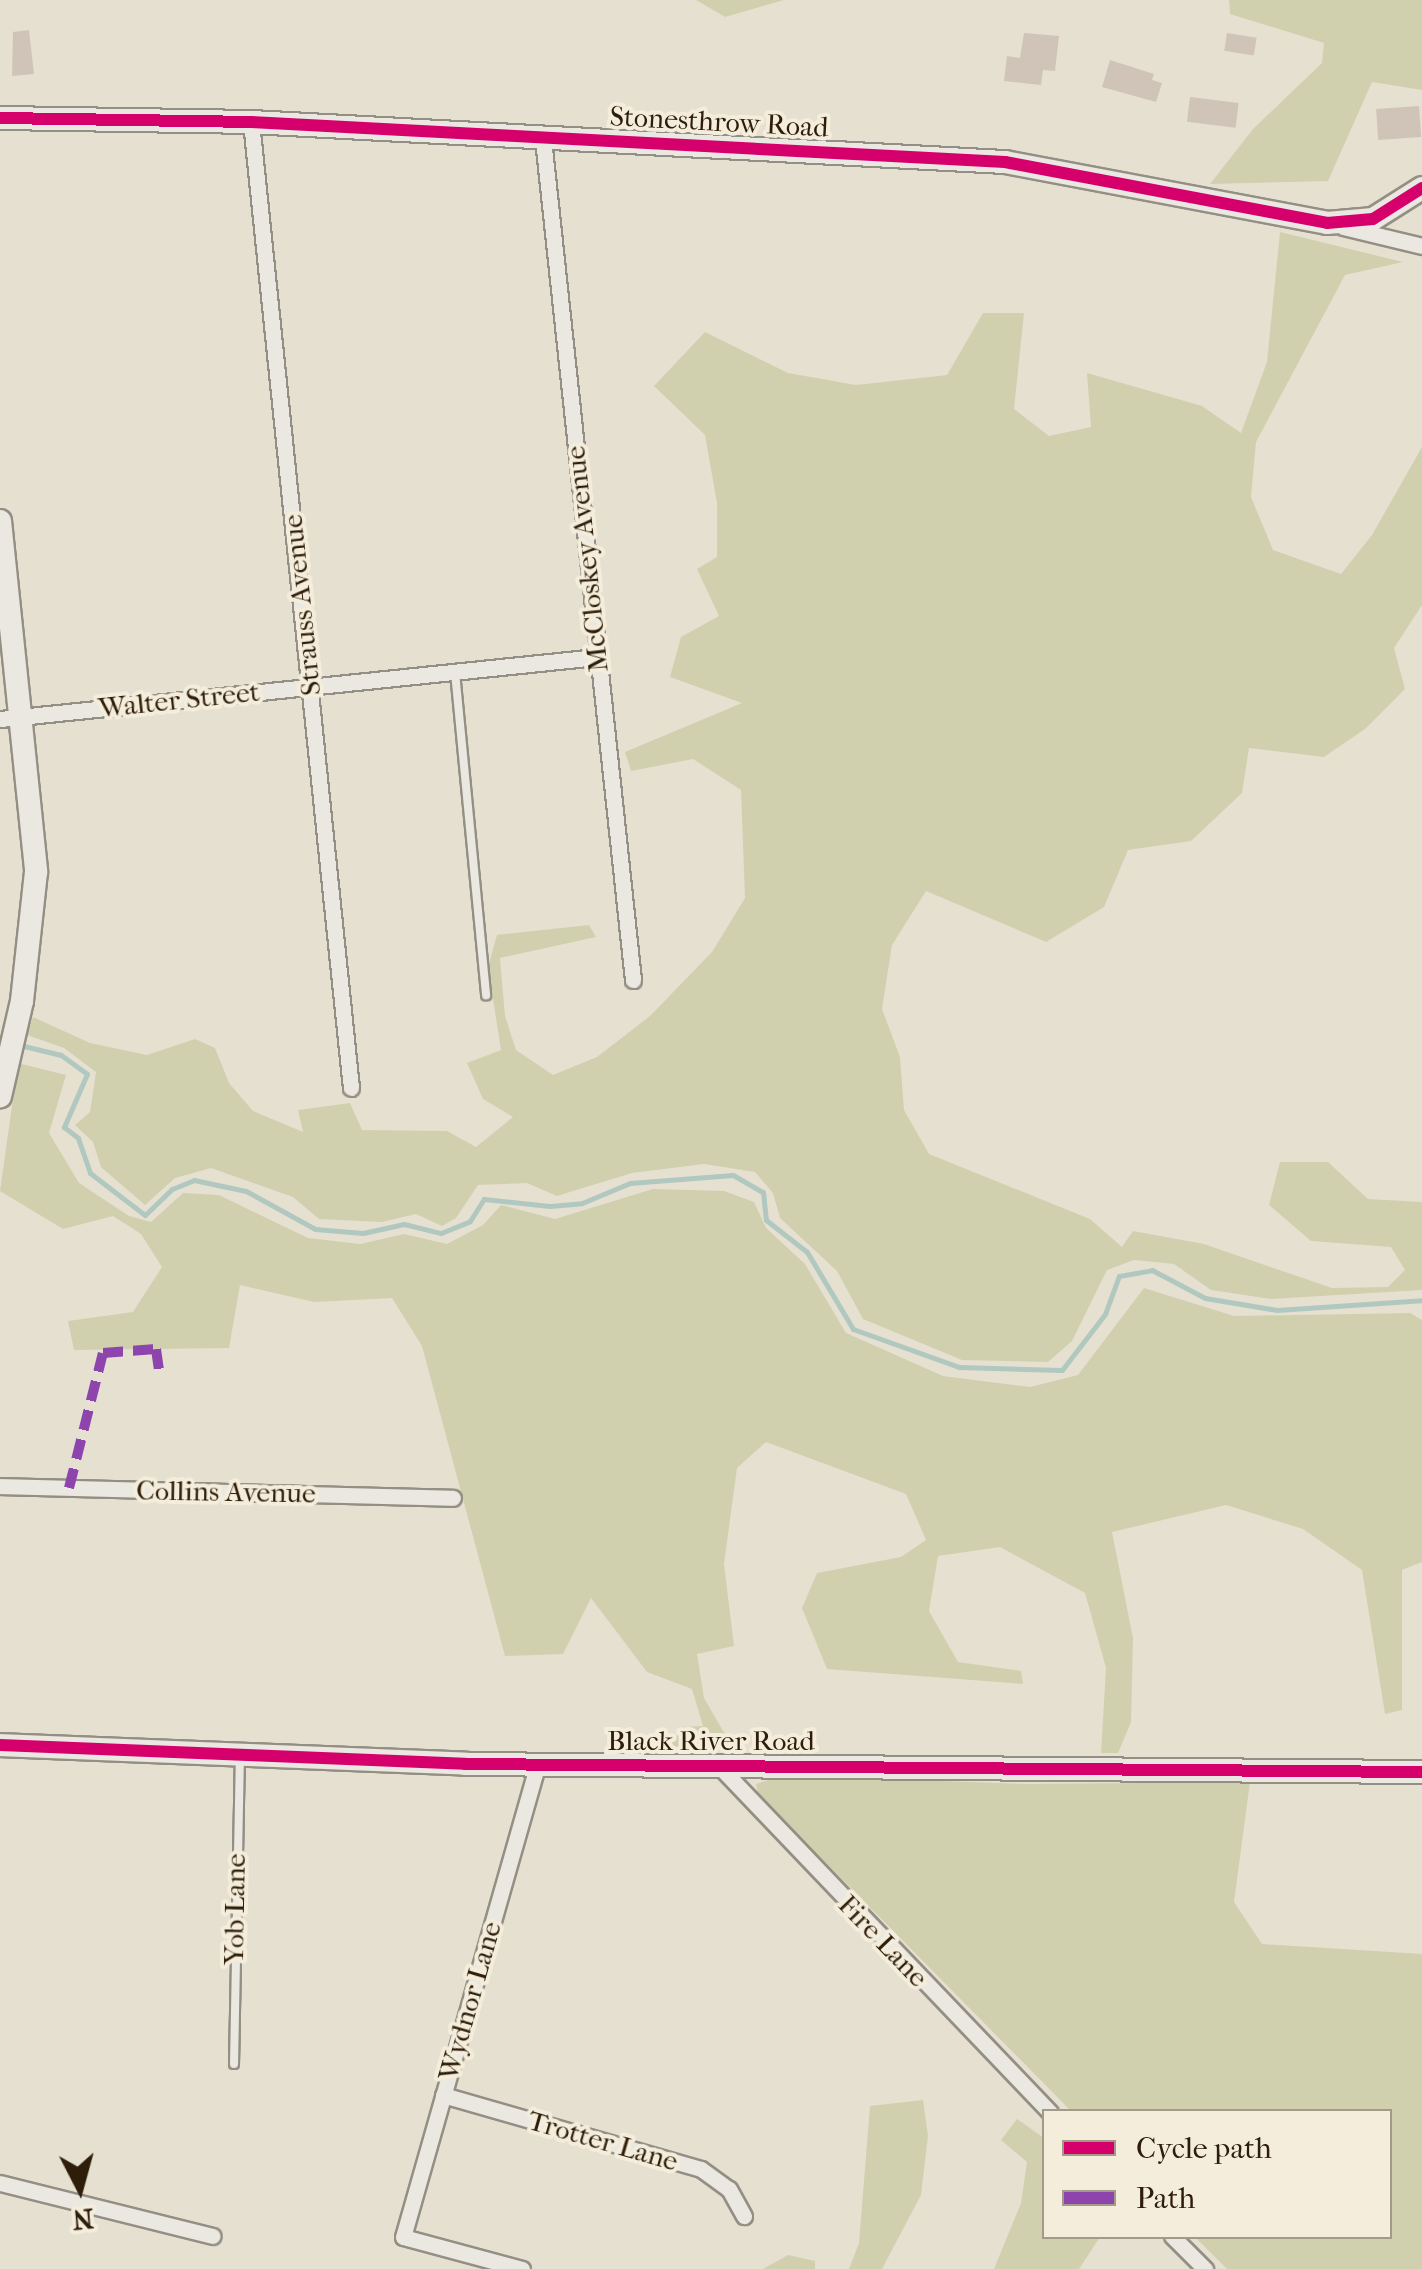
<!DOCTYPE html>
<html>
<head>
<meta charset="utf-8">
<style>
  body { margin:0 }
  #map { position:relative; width:1422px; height:2269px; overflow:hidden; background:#e6e0d1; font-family:"IM FELL French Canon",serif }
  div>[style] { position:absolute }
  .green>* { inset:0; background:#d0d0af }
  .stream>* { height:5px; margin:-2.5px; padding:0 2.5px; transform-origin:2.5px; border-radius:2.5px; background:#b1c8c1 }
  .building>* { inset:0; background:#d0c3b8; transform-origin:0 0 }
  .roads { filter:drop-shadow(2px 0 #948f84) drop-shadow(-2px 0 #948f84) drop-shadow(0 2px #948f84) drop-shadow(0 -2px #948f84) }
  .lane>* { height:8px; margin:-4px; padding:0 4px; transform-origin:4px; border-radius:4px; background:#ebe8e1 }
  .street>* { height:15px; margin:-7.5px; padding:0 7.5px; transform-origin:7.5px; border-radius:7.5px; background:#ebe8e1 }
  .secondary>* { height:22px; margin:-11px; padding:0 11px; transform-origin:11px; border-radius:11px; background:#ebe8e1 }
  .quiet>* { height:10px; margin-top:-5px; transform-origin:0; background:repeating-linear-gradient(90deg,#8e44ad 0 20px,transparent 0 30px) }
  .cycleway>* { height:12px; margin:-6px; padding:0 6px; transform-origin:6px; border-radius:6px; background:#d6006c }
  span { translate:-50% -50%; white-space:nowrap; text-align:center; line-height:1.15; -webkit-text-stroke:8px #f4eddc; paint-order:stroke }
  .street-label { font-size:28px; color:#2d1d09 }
  .legend { position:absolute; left:1042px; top:2109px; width:350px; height:130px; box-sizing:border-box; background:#f4eddc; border:2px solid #a49a88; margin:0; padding:12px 18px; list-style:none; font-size:30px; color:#2d1d09 }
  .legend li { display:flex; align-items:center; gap:20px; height:50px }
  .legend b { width:50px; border:2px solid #a49a88 }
  .north { position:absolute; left:30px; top:2139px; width:100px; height:100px; -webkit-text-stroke:8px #f4eddc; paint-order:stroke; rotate:174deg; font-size:28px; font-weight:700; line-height:40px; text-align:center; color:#2d1d09 }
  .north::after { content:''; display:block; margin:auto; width:35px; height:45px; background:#2d1d09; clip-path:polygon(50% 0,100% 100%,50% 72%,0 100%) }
</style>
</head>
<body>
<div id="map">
  <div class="green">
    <i style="clip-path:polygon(696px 0,784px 0,725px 17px)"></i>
    <i style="clip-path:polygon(1229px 0,1422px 0,1422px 90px,1372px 82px,1328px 181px,1210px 184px,1253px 129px,1322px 63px,1324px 43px,1230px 14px)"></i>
    <i style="clip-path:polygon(1280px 232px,1403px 262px,1345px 275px,1256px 442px,1251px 497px,1273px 550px,1341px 574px,1372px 535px,1422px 447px,1422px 605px,1394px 648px,1405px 689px,1365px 729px,1324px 757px,1249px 748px,1242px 793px,1191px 841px,1128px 850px,1104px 907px,1046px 942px,926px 891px,892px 945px,882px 1009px,900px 1057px,904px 1110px,929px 1154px,1090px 1219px,1122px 1247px,1133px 1231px,1204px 1244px,1332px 1288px,1388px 1287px,1405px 1270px,1391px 1247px,1311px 1241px,1269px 1205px,1280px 1162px,1328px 1162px,1368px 1199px,1422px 1202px,1422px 1290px,1271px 1299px,1211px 1290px,1174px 1264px,1134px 1260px,1107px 1270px,1072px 1341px,1048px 1362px,962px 1360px,863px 1319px,837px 1271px,780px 1218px,773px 1193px,755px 1172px,704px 1164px,632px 1173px,557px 1196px,527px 1183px,478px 1185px,456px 1218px,442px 1226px,416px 1214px,382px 1222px,319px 1219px,293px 1197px,211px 1168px,175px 1178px,145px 1205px,101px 1167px,93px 1142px,75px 1125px,90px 1112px,96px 1072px,64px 1048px,27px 1035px,33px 1017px,90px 1043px,147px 1055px,195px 1039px,215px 1048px,229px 1083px,253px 1111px,303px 1132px,298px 1110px,350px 1103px,362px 1130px,447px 1131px,476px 1147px,513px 1117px,483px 1099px,467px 1063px,501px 1050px,488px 967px,497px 935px,589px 925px,596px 937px,500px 958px,505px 1016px,516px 1050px,553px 1075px,597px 1057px,650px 1016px,712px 952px,745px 898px,741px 790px,693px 759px,631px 771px,625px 752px,742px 703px,670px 677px,681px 637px,719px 616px,697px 569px,717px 557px,717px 503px,705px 435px,654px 386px,705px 332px,788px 373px,856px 385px,947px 375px,983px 313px,1024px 313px,1014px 409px,1049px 436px,1091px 427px,1087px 373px,1202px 406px,1241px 433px,1267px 362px)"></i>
    <i style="clip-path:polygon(18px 1063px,66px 1075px,49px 1133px,79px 1183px,129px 1216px,151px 1222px,183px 1193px,219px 1195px,308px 1238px,360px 1244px,404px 1234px,447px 1244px,483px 1225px,501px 1205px,555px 1219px,653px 1189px,724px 1191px,754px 1202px,766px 1228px,805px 1264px,846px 1333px,943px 1376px,1030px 1387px,1078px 1375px,1144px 1288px,1234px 1316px,1410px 1313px,1422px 1320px,1422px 1562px,1402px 1570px,1402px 1710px,1385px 1714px,1362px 1570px,1303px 1529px,1226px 1505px,1112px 1532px,1133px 1638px,1131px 1722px,1118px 1753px,1101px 1753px,1106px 1668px,1085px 1593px,1000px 1547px,938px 1556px,929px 1611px,958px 1662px,1021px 1671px,1023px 1684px,827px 1669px,802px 1608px,817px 1573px,901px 1557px,926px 1540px,906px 1494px,766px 1442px,737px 1468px,724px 1564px,734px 1646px,697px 1654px,704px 1698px,733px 1748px,666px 1752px,683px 1727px,703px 1726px,692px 1689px,647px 1672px,591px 1598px,563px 1654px,505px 1656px,422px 1346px,392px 1298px,314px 1302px,240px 1285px,229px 1348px,74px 1350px,68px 1321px,133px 1312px,162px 1267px,141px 1234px,113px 1216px,63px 1229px,0 1191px)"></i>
    <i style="clip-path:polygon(784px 1775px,1025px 1784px,1250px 1782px,1234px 1902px,1262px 1944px,1422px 1954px,1422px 2269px,1227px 2269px,1195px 2237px,1390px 2236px,1390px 2112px,1071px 2111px,758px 1794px,756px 1784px)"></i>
    <i style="clip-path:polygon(923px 2100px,928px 2136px,921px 2195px,882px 2269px,849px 2269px,859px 2243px,870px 2106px)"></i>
    <i style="clip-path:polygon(1017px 2119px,1044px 2138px,1044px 2236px,1100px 2237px,1079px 2269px,994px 2269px,1021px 2203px,1027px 2162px,1001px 2140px)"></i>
    <i style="clip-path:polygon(788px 2255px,815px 2261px,815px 2269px,763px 2269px)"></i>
  </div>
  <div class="stream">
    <i style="left:20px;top:1045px;width:42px;rotate:13.7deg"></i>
    <i style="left:61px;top:1055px;width:32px;rotate:36deg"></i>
    <i style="left:87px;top:1074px;width:58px;rotate:113.5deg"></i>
    <i style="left:64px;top:1127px;width:18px;rotate:38deg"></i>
    <i style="left:78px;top:1138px;width:37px;rotate:71deg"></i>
    <i style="left:90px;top:1173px;width:69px;rotate:37.4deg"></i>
    <i style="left:145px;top:1215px;width:37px;rotate:-44deg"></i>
    <i style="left:172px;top:1189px;width:24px;rotate:-22deg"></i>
    <i style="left:194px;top:1180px;width:53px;rotate:11.9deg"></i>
    <i style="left:246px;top:1191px;width:79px;rotate:28.8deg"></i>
    <i style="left:315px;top:1229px;width:48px;rotate:4.8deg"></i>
    <i style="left:363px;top:1233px;width:42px;rotate:-12.4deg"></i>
    <i style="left:404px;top:1224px;width:38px;rotate:14deg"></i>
    <i style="left:441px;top:1233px;width:31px;rotate:-22deg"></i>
    <i style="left:470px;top:1221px;width:26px;rotate:-58deg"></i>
    <i style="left:484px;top:1199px;width:66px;rotate:6.1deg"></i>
    <i style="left:550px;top:1206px;width:32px;rotate:-5deg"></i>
    <i style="left:582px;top:1203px;width:52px;rotate:-22.6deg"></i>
    <i style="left:630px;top:1183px;width:103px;rotate:-4.4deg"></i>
    <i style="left:733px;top:1175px;width:34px;rotate:30deg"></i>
    <i style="left:763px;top:1192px;width:28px;rotate:84deg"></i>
    <i style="left:766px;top:1220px;width:52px;rotate:38deg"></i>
    <i style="left:807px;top:1252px;width:90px;rotate:59.1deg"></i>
    <i style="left:853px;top:1329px;width:113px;rotate:19.7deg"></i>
    <i style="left:959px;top:1367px;width:103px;rotate:1.7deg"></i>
    <i style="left:1062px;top:1370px;width:71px;rotate:-52.5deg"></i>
    <i style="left:1105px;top:1314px;width:40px;rotate:-69.8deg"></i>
    <i style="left:1119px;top:1276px;width:34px;rotate:-10deg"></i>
    <i style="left:1152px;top:1270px;width:60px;rotate:27.8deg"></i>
    <i style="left:1205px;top:1298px;width:73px;rotate:9.5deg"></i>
    <i style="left:1277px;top:1310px;width:145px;rotate:-3.9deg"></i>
  </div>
  <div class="building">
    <i style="clip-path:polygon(29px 30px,34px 74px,12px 76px,13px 32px)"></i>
    <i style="clip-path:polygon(1024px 33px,1059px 36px,1055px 71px,1043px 70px,1041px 85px,1004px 81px,1007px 56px,1020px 58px)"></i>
    <i style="left:1227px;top:33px;width:30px;height:18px;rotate:9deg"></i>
    <i style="clip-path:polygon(1110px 60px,1154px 74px,1152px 80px,1162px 83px,1156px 102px,1102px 87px)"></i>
    <i style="left:1190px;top:97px;width:49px;height:25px;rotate:7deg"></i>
    <i style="left:1419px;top:106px;width:31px;height:43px;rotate:86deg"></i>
  </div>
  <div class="roads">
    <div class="lane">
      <i style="left:455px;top:672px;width:325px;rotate:84.5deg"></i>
      <i style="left:234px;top:2064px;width:306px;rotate:-88.9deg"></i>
    </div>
    <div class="street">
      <i style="left:251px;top:122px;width:971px;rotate:84.09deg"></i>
      <i style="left:543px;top:139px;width:846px;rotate:83.89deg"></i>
      <i style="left:1343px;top:227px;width:81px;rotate:13.5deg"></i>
      <i style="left:0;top:719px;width:600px;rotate:-5.93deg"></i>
      <i style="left:0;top:1486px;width:453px;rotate:1.5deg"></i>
      <i style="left:719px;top:1766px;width:479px;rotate:46.3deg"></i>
      <i style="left:443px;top:2095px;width:268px;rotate:16deg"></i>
      <i style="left:701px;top:2169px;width:34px;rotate:36deg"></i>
      <i style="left:729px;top:2189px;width:31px;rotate:61deg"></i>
      <i style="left:0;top:2183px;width:219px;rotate:14deg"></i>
      <i style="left:1172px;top:2236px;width:47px;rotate:45deg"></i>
      <i style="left:522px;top:2269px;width:123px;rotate:-164.9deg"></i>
      <i style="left:403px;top:2237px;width:492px;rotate:-74.1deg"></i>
    </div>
    <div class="secondary">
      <i style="left:0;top:118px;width:251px;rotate:0.9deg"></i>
      <i style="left:251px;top:122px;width:755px;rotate:3.04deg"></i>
      <i style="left:1005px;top:162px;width:328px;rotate:10.7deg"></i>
      <i style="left:1327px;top:223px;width:46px;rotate:-5deg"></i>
      <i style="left:1373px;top:219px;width:58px;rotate:-32.3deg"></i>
      <i style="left:0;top:521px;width:353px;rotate:84.1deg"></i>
      <i style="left:36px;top:872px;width:130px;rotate:96.2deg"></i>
      <i style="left:22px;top:1001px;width:98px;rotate:103deg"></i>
      <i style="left:0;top:1745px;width:465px;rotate:2.3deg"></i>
      <i style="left:465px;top:1764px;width:957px;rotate:0.48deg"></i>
    </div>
  </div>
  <div class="quiet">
    <i style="left:69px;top:1488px;width:139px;rotate:-75.9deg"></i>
    <i style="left:103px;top:1353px;width:53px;rotate:-4.3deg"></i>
    <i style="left:156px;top:1349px;width:21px;rotate:82deg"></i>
  </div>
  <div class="cycleway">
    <i style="left:0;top:118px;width:251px;rotate:0.9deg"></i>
    <i style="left:251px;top:122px;width:755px;rotate:3.04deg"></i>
    <i style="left:1005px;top:162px;width:328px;rotate:10.7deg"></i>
    <i style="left:1327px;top:223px;width:46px;rotate:-5deg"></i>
    <i style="left:1373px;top:219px;width:58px;rotate:-32.3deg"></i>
    <i style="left:0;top:1745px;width:465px;rotate:2.3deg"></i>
    <i style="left:465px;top:1764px;width:957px;rotate:0.48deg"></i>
  </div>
  <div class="street-label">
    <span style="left:719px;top:122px;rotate:3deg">Stonesthrow Road</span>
    <span style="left:587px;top:559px;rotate:-96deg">McCloskey Avenue</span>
    <span style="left:302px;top:605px;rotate:-96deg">Strauss Avenue</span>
    <span style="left:179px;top:700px;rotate:-6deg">Walter Street</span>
    <span style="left:226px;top:1492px;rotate:1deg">Collins Avenue</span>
    <span style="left:711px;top:1741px">Black River Road</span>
    <span style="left:235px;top:1909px;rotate:-89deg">Yob Lane</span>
    <span style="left:883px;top:1941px;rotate:46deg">Fire Lane</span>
    <span style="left:470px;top:2001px;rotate:-74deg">Wydnor Lane</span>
    <span style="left:603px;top:2141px;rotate:16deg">Trotter Lane</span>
  </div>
  <ul class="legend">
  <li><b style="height:12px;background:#d6006c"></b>Cycle path</li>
  <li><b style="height:12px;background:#8e44ad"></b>Path</li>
  </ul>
  <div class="north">N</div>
</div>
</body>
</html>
